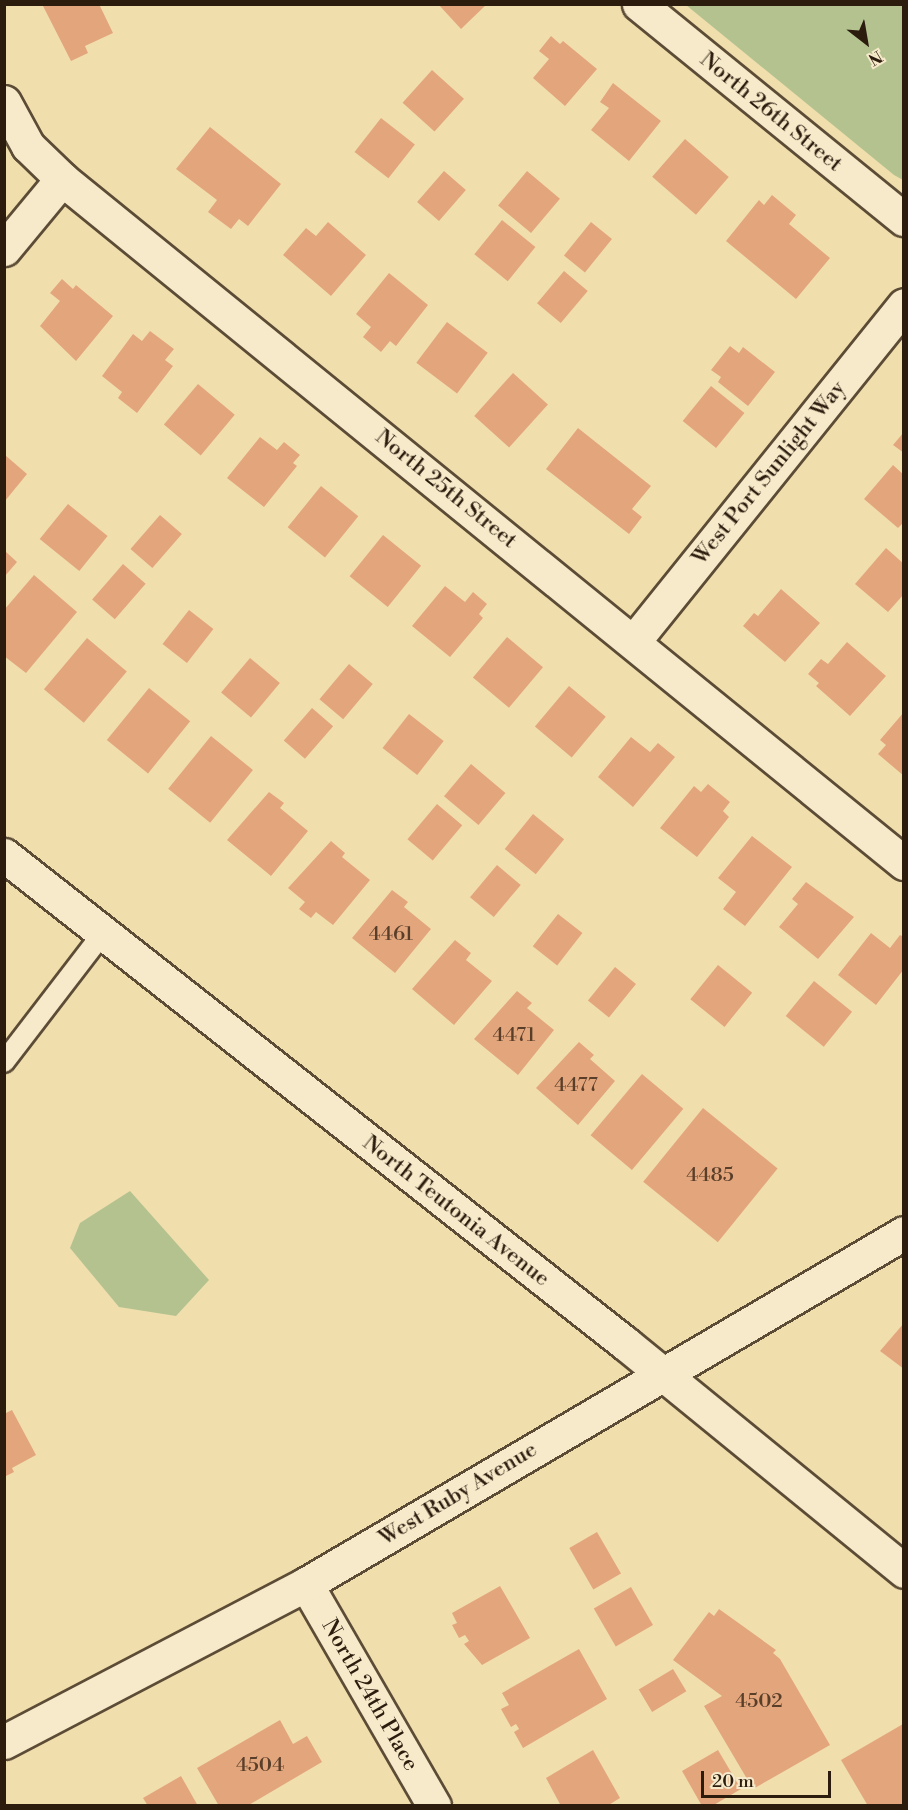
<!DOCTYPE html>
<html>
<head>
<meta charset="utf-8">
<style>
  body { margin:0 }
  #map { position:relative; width:908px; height:1810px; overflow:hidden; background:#f1dead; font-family:"Libre Bodoni",serif }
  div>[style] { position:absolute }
  .green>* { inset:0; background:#b3c28f }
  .building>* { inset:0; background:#e3a67c; transform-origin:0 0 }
  .roads { filter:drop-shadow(2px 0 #5c4c36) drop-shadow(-2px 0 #5c4c36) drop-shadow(0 2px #5c4c36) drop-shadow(0 -2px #5c4c36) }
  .lane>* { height:20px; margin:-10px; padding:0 10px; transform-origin:10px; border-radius:10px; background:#f6eaca }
  .street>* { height:33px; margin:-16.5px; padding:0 16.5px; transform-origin:16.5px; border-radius:16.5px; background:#f6eaca }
  .secondary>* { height:33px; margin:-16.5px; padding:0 16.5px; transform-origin:16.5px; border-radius:16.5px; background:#f6eaca }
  span { translate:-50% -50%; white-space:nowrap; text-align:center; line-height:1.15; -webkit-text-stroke:4.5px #f6eaca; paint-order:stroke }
  .number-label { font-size:20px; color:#593e2a }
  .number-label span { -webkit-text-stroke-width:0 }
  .street-label { font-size:22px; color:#2b1c0e }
  .frame { position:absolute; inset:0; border:6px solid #2b1c0e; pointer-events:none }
  .north { position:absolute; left:836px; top:12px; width:60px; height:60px; -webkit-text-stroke:4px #f6eaca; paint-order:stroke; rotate:149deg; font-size:16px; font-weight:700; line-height:24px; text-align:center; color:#2b1c0e }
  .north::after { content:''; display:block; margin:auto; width:21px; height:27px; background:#2b1c0e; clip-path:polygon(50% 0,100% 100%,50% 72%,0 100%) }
  .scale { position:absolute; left:701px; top:1771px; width:130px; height:27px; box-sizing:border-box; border:3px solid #2b1c0e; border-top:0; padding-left:8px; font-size:18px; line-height:21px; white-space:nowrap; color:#2b1c0e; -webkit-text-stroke:4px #f6eaca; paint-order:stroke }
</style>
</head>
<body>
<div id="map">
  <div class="green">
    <i style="clip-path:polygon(686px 5px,903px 5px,903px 180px,894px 175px)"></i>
    <i style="clip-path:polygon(130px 1191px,209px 1280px,176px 1316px,119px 1307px,70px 1248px,80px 1223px)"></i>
  </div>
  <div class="building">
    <i style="clip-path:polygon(42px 4px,99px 4px,113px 33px,85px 46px,88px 53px,71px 61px)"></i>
    <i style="clip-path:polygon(438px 4px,487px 4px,461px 29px)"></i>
    <i style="clip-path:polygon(551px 36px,560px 44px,563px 41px,597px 69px,565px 106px,533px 78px,549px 59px,539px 51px)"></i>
    <i style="left:432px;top:70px;width:43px;height:44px;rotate:42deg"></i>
    <i style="clip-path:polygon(613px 83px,661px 121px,629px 161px,591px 130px,609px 108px,600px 102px)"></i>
    <i style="left:381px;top:118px;width:43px;height:43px;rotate:38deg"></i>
    <i style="clip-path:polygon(210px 127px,281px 184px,248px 226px,239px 219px,231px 229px,208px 212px,217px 200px,176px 169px)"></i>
    <i style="left:685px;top:139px;width:58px;height:50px;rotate:41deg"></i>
    <i style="left:444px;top:171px;width:29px;height:41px;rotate:41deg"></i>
    <i style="left:527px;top:171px;width:43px;height:45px;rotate:40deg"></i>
    <i style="clip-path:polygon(772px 195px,796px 215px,789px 224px,830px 258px,796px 299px,726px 241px,759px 200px,764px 205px)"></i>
    <i style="left:502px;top:220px;width:43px;height:44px;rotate:39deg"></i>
    <i style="clip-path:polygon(328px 222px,366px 255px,331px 296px,283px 255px,306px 228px,316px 236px)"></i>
    <i style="left:591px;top:222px;width:27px;height:43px;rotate:39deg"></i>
    <i style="left:564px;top:271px;width:31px;height:42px;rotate:40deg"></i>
    <i style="clip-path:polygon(389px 273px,428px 305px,396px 346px,390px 341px,381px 352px,363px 337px,371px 327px,356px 314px)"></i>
    <i style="clip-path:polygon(62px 279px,73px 289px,76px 285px,113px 316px,76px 361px,40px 326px,60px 301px,50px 293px)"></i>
    <i style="left:447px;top:322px;width:51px;height:51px;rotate:37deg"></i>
    <i style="clip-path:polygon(150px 331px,174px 349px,165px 360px,173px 366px,137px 413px,118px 398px,122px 392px,102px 376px,133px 334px,142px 341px)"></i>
    <i style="clip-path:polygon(730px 346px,739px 353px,743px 347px,775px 372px,748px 406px,718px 382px,721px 377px,711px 370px)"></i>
    <i style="left:513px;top:373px;width:47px;height:58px;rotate:42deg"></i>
    <i style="left:198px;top:384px;width:48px;height:53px;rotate:40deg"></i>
    <i style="left:711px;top:386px;width:43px;height:45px;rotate:39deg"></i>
    <i style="clip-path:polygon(578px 428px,651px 486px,632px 509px,642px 517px,629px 534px,546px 469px)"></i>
    <i style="clip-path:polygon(904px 432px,904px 453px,893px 445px)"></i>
    <i style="clip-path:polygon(260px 437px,277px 450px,284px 442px,300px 455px,293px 463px,297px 466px,264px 507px,227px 478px)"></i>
    <i style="clip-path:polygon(5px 455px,27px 474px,5px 501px)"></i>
    <i style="clip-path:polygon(893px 465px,904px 475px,904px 522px,898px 528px,864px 499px)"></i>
    <i style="left:321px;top:486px;width:48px;height:53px;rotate:39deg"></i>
    <i style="left:68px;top:504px;width:51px;height:45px;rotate:39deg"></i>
    <i style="left:160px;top:515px;width:29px;height:45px;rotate:41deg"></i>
    <i style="left:383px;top:535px;width:49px;height:53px;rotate:39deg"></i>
    <i style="clip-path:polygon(886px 548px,904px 564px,904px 594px,888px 612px,855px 584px)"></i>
    <i style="clip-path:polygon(5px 551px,17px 562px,5px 576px)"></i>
    <i style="left:123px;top:564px;width:30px;height:47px;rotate:41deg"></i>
    <i style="clip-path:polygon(34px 575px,77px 612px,26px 673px,4px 656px,4px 610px)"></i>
    <i style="clip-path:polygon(445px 586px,465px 602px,473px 592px,487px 604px,479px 614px,483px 618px,450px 657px,412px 626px)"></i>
    <i style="clip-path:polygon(781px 589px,820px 623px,785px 662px,743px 626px,754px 613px,758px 616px)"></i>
    <i style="left:189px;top:610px;width:31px;height:43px;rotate:38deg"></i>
    <i style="left:507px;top:637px;width:47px;height:53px;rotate:40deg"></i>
    <i style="left:87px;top:638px;width:52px;height:67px;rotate:40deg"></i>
    <i style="clip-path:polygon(847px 642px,886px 676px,850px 716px,816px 686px,819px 683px,808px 674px,821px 659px,828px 664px)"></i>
    <i style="left:250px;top:658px;width:39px;height:45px;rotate:40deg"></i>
    <i style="left:349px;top:664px;width:31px;height:46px;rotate:40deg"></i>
    <i style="left:569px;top:686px;width:48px;height:53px;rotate:40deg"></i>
    <i style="left:149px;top:688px;width:53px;height:67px;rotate:39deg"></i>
    <i style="left:312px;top:708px;width:28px;height:43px;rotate:41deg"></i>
    <i style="clip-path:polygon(904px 712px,904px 776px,878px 754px,886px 745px,880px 740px)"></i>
    <i style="left:409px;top:714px;width:44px;height:43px;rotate:38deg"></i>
    <i style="left:211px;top:736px;width:54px;height:68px;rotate:39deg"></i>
    <i style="clip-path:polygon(631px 737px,650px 752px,658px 743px,675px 757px,633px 807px,598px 777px)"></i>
    <i style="left:471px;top:764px;width:45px;height:42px;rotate:40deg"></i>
    <i style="clip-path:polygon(708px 784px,730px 802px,723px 811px,729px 817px,697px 857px,660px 828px,694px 786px,701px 792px)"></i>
    <i style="clip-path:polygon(269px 792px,284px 803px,280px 808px,308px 831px,271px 876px,227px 840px)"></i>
    <i style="left:437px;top:804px;width:33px;height:46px;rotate:40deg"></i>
    <i style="left:533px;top:814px;width:40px;height:45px;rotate:39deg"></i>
    <i style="clip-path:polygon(752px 836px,792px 867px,745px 926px,723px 909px,736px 892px,718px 878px)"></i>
    <i style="clip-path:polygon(331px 841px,345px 853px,342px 857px,370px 880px,333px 925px,316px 912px,311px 918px,299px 909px,305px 902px,288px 888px)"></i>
    <i style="left:497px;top:865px;width:31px;height:42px;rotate:40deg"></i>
    <i style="clip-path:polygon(806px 882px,854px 917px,818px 959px,779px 927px,798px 904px,792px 899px)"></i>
    <i style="clip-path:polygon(392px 890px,408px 902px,404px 907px,431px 929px,395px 973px,352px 938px)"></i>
    <i style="left:558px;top:914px;width:31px;height:41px;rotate:38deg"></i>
    <i style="clip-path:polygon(871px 933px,890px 948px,900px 935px,904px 937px,904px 969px,876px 1005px,838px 975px)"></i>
    <i style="clip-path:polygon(455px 940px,471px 953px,466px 960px,492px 981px,454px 1025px,412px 989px)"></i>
    <i style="left:718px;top:965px;width:44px;height:44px;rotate:39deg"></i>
    <i style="left:615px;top:967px;width:27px;height:43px;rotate:39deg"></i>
    <i style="left:814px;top:981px;width:49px;height:45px;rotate:39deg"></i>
    <i style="clip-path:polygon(517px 991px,532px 1003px,527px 1008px,554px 1030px,518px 1075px,474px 1039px)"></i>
    <i style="clip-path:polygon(579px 1042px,594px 1055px,590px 1059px,615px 1081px,578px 1125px,536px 1088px)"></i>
    <i style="left:642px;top:1074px;width:54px;height:80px;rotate:40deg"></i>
    <i style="left:703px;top:1108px;width:96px;height:95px;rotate:39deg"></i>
    <i style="clip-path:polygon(904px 1323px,904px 1369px,880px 1351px)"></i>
    <i style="clip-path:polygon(12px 1410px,36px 1455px,12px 1468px,14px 1472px,4px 1477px,4px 1414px)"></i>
    <i style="left:597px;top:1532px;width:48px;height:32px;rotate:60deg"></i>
    <i style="clip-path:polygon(500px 1586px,530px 1638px,482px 1665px,464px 1644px,469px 1641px,465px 1635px,459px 1638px,452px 1625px,457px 1623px,452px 1613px)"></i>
    <i style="left:631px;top:1587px;width:44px;height:43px;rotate:60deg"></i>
    <i style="clip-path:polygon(719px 1609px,776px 1650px,773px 1653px,780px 1659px,830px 1745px,753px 1789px,704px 1706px,722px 1696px,673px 1660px,709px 1612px,714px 1616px)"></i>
    <i style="clip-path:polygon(579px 1649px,607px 1699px,523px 1748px,514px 1732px,519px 1729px,516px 1724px,511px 1727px,501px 1709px,509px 1705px,502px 1693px)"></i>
    <i style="left:673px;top:1669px;width:26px;height:40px;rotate:59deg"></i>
    <i style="clip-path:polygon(280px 1720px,293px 1744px,307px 1736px,322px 1762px,247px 1806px,219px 1806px,197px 1768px)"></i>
    <i style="clip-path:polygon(903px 1724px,904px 1806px,868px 1806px,841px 1760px)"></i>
    <i style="clip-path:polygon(593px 1750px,620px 1798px,607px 1806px,561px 1806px,546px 1778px)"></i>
    <i style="clip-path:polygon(718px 1750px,741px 1789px,712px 1806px,702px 1806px,682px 1771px)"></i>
    <i style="clip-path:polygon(181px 1776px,198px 1806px,148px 1806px,143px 1798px)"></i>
  </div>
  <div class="roads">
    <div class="lane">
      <i style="left:4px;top:1062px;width:163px;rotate:-52.5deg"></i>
    </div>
    <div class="street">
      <i style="left:639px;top:4px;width:341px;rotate:39.1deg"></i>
      <i style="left:4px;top:102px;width:50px;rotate:61.4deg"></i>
      <i style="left:28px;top:146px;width:47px;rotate:44.1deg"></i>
      <i style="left:62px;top:179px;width:1085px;rotate:39.09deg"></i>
      <i style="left:4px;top:249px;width:91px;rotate:-50.4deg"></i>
      <i style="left:634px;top:641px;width:431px;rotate:-51.2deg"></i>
      <i style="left:306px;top:1584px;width:256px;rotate:60deg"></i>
      <i style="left:4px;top:1742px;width:341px;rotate:-27.6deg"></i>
      <i style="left:306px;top:1584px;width:693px;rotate:-30.41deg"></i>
    </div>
    <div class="secondary">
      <i style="left:4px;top:855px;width:791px;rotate:38.17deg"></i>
      <i style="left:626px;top:1344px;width:359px;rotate:39.2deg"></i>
    </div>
  </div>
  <div class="number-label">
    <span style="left:391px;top:934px">4461</span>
    <span style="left:514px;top:1035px">4471</span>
    <span style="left:576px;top:1085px">4477</span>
    <span style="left:710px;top:1175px">4485</span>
    <span style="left:759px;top:1701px">4502</span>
    <span style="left:260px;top:1765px">4504</span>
  </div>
  <div class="street-label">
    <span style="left:771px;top:112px;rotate:39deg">North 26th Street</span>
    <span style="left:769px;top:473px;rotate:-51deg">West Port Sunlight Way</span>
    <span style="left:446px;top:489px;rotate:39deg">North 25th Street</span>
    <span style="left:456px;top:1211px;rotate:38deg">North Teutonia Avenue</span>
    <span style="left:458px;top:1494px;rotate:-31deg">West Ruby Avenue</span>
    <span style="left:370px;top:1695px;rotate:60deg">North 24th Place</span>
  </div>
  <div class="frame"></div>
  <div class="north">N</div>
  <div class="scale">20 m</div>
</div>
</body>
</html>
